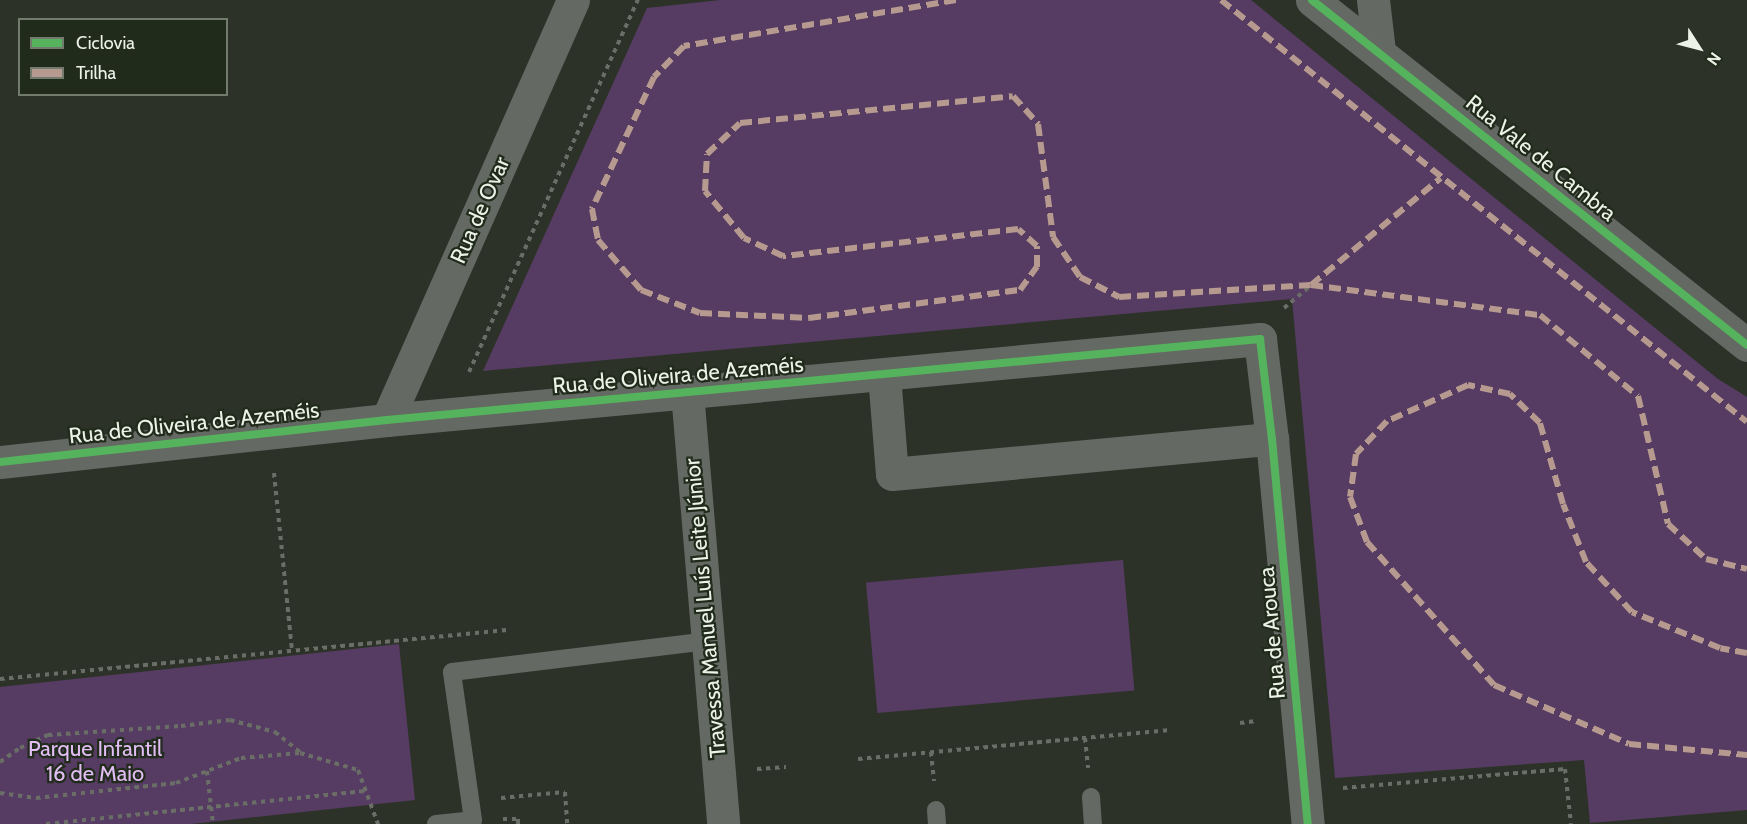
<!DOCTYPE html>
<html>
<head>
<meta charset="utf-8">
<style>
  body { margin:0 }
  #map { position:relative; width:1747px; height:824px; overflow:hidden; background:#2c3228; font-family:Cabin,sans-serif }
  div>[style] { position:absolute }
  .green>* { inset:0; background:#563c62; transform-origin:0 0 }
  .path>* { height:4px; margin-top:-2px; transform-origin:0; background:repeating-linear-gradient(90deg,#6a6e67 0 4.5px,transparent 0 9px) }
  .lane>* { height:18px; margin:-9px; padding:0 9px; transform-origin:9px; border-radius:9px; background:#656963 }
  .street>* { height:33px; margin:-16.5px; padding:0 16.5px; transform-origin:16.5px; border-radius:16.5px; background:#656963 }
  .quiet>* { height:6px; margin-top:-3px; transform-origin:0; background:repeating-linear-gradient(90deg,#b69a8f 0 12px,transparent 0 18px) }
  .cycleway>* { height:8px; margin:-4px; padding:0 4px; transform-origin:4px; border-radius:4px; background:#56b35d }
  span { translate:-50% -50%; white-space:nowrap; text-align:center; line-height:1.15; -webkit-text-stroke:4.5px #212b1b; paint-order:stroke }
  .street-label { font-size:22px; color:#ecf2e8 }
  .park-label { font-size:22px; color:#e1bdf4 }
  .legend { position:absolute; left:18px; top:18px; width:210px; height:78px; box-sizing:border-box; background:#212b1b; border:2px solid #727b6d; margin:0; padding:8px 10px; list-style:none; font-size:18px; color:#ecf2e8 }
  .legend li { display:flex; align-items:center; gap:12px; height:30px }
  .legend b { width:30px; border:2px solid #727b6d }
  .north { position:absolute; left:1669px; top:18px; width:60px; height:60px; -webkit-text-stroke:4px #212b1b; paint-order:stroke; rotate:126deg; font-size:16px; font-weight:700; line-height:24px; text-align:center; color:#ecf2e8 }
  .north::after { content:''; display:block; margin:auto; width:21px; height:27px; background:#ecf2e8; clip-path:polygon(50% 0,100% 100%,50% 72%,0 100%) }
</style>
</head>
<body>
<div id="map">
  <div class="green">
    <i style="clip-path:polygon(720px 0,1251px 0,1718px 379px,1747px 397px,1747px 810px,1590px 823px,1584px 760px,1335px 778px,1292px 299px,483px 371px,647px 8px)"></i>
    <i style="left:1123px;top:560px;width:131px;height:258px;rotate:85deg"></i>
    <i style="clip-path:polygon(399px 644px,415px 800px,191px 824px,0 824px,0 687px)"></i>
  </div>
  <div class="path">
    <i style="left:1284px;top:308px;width:35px;rotate:-40deg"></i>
    <i style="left:469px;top:372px;width:409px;rotate:-65.6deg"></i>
    <i style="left:274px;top:473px;width:179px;rotate:84.2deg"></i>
    <i style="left:0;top:679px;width:509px;rotate:-5.52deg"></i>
    <i style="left:1240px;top:723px;width:16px;rotate:-7deg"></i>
    <i style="left:1085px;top:738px;width:30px;rotate:84deg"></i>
    <i style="left:931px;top:752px;width:29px;rotate:84deg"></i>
    <i style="left:858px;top:759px;width:311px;rotate:-5.3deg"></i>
    <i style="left:0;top:762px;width:24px;rotate:-35deg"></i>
    <i style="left:20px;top:748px;width:31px;rotate:-25deg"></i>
    <i style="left:48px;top:735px;width:133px;rotate:-3.9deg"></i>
    <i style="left:181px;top:726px;width:49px;rotate:-7deg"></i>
    <i style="left:230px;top:720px;width:47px;rotate:14.9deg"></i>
    <i style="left:275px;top:732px;width:32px;rotate:39deg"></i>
    <i style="left:757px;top:769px;width:29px;rotate:-4deg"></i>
    <i style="left:207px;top:771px;width:53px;rotate:83.5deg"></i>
    <i style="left:1343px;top:788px;width:223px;rotate:-4.9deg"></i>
    <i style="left:1565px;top:769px;width:55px;rotate:83.8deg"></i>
    <i style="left:0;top:793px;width:36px;rotate:8deg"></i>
    <i style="left:36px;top:798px;width:141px;rotate:-6.1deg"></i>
    <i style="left:176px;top:783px;width:70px;rotate:-21deg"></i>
    <i style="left:241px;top:758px;width:59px;rotate:-4.8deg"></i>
    <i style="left:300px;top:753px;width:60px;rotate:16.3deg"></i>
    <i style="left:358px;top:770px;width:58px;rotate:69.7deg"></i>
    <i style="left:501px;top:798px;width:64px;rotate:-5.4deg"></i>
    <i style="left:565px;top:792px;width:32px;rotate:86deg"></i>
    <i style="left:503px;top:819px;width:15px"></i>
    <i style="left:518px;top:819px;width:5px;rotate:90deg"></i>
    <i style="left:46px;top:824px;width:323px;rotate:-5.9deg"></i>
  </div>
  <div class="lane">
    <i style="left:1091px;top:797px;width:27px;rotate:86deg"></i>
    <i style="left:936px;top:810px;width:14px;rotate:86deg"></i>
    <i style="left:436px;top:824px;width:37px;rotate:-6deg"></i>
    <i style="left:473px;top:820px;width:149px;rotate:-98.1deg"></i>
    <i style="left:452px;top:672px;width:257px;rotate:-6.9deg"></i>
  </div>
  <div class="street">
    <i style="left:1312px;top:0;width:555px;rotate:38.42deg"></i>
    <i style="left:1373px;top:0;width:51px;rotate:83.3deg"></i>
    <i style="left:884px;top:375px;width:99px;rotate:85.4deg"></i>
    <i style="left:892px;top:474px;width:382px;rotate:-5.3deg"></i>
    <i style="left:687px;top:392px;width:433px;rotate:85.2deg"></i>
    <i style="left:387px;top:420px;width:459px;rotate:-66.1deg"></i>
    <i style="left:0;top:462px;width:389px;rotate:-6.2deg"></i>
    <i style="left:387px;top:420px;width:877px;rotate:-5.3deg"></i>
    <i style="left:1260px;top:339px;width:101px;rotate:83.2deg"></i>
    <i style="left:1272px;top:439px;width:387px;rotate:84.7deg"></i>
  </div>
  <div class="quiet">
    <i style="left:956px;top:0;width:276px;rotate:170.4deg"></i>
    <i style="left:684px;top:46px;width:43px;rotate:134.1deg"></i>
    <i style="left:654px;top:77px;width:146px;rotate:115.2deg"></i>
    <i style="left:592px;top:209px;width:32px;rotate:79deg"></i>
    <i style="left:598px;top:240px;width:66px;rotate:49.3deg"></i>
    <i style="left:641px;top:290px;width:63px;rotate:21.3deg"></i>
    <i style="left:700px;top:313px;width:109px;rotate:2.6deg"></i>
    <i style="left:809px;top:318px;width:213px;rotate:-7.6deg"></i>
    <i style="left:1020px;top:290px;width:29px;rotate:-54deg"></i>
    <i style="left:1037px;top:267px;width:21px;rotate:-90deg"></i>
    <i style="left:1037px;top:246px;width:25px;rotate:-138deg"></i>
    <i style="left:1018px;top:229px;width:237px;rotate:173.4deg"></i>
    <i style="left:783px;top:256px;width:43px;rotate:-155.2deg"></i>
    <i style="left:744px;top:238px;width:61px;rotate:-129.7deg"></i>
    <i style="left:705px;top:191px;width:37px;rotate:-87deg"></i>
    <i style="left:707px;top:154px;width:45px;rotate:-43.2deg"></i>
    <i style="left:740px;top:123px;width:274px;rotate:-5.6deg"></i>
    <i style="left:1013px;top:96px;width:38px;rotate:48deg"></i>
    <i style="left:1038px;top:124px;width:114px;rotate:82.4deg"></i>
    <i style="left:1053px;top:237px;width:48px;rotate:56deg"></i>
    <i style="left:1080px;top:277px;width:44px;rotate:27.1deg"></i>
    <i style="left:1119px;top:297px;width:192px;rotate:-3.6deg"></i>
    <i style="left:1311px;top:285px;width:168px;rotate:-39.5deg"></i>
    <i style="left:1221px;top:0;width:674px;rotate:38.74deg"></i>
    <i style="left:1311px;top:285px;width:231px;rotate:7.5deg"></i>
    <i style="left:1540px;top:315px;width:127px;rotate:39.6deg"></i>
    <i style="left:1638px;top:396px;width:131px;rotate:76.8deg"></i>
    <i style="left:1668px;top:524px;width:52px;rotate:42.6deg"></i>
    <i style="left:1706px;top:559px;width:42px;rotate:13.7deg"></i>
    <i style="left:1747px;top:653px;width:27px;rotate:-170deg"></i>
    <i style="left:1720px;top:648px;width:95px;rotate:-157.8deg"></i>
    <i style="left:1632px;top:612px;width:68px;rotate:-132.6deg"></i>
    <i style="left:1586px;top:562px;width:62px;rotate:-111.6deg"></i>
    <i style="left:1563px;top:504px;width:84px;rotate:-105.9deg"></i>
    <i style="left:1540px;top:423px;width:42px;rotate:-136deg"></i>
    <i style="left:1510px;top:394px;width:43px;rotate:-167.9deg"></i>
    <i style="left:1468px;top:385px;width:89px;rotate:156deg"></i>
    <i style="left:1387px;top:421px;width:45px;rotate:133.2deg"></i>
    <i style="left:1356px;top:454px;width:43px;rotate:97.9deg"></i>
    <i style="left:1350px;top:497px;width:48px;rotate:69.3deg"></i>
    <i style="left:1367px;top:542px;width:191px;rotate:48.4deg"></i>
    <i style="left:1494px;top:685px;width:147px;rotate:23.6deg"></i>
    <i style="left:1629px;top:744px;width:119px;rotate:5.3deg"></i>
  </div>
  <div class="cycleway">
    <i style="left:1312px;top:0;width:555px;rotate:38.42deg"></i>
    <i style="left:0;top:462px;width:389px;rotate:-6.2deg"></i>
    <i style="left:387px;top:420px;width:877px;rotate:-5.3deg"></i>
    <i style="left:1260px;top:339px;width:101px;rotate:83.2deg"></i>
    <i style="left:1272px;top:439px;width:387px;rotate:84.7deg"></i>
  </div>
  <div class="street-label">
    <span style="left:1541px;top:158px;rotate:39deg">Rua Vale de Cambra</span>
    <span style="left:480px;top:210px;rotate:-66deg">Rua de Ovar</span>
    <span style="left:678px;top:375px;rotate:-5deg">Rua de Oliveira de Azeméis</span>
    <span style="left:194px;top:423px;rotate:-6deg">Rua de Oliveira de Azeméis</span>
    <span style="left:705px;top:608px;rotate:-95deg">Travessa Manuel Luís Leite Júnior</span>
    <span style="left:1272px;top:633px;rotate:-95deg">Rua de Arouca</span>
  </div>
  <div class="park-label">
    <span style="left:95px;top:761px">Parque Infantil<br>16 de Maio</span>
  </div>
  <ul class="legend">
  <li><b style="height:8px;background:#56b35d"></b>Ciclovia</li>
  <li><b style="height:8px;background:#b69a8f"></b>Trilha</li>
  </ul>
  <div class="north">N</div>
</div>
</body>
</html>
